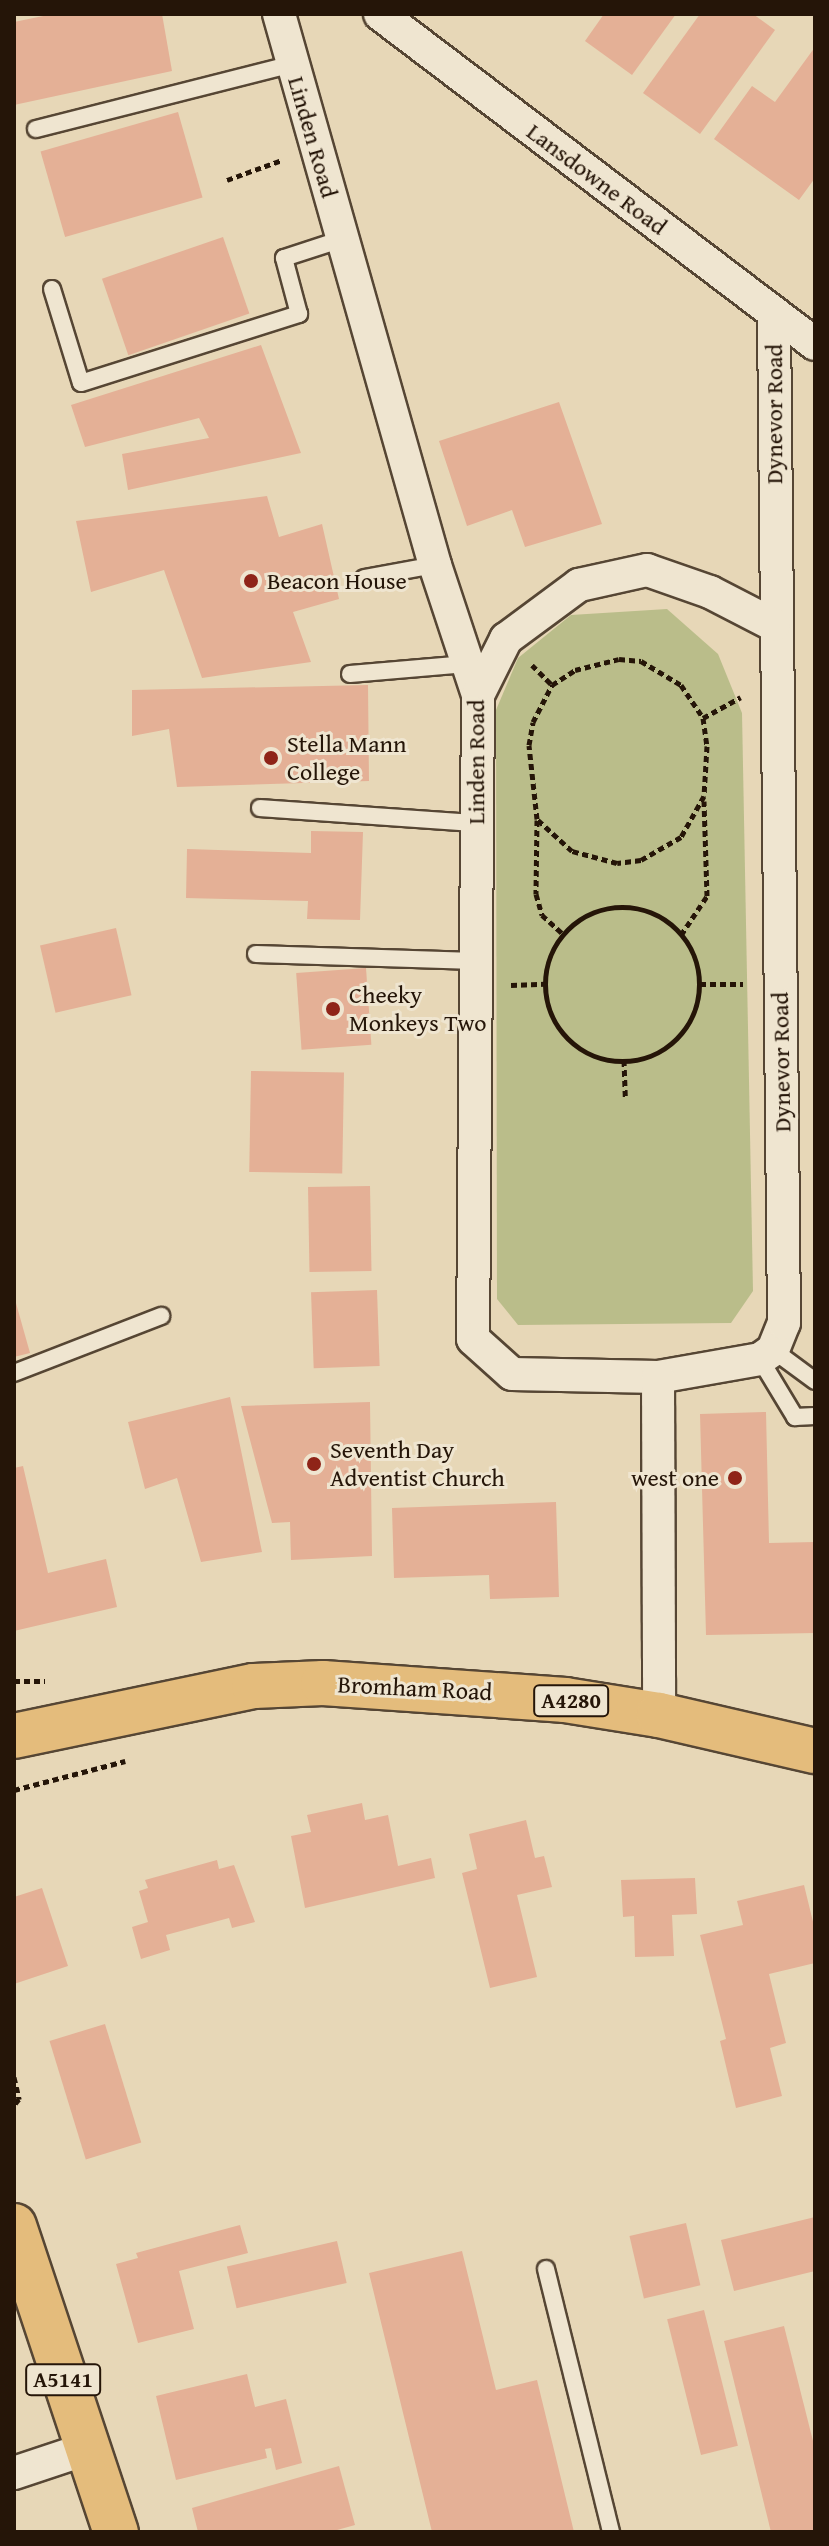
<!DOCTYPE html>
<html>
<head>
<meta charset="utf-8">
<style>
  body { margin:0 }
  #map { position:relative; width:829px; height:2546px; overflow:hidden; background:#e7d7b7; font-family:"Gentium Book Plus",serif }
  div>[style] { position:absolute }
  .green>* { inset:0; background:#babd8a }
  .building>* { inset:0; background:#e4b096; transform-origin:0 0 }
  .path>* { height:5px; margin-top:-2.5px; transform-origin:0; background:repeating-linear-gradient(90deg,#251508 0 6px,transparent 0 10px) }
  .path>.ring { margin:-2.5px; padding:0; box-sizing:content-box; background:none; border:5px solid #251508; border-radius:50% }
  .roads { filter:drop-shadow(2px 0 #564634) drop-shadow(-2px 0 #564634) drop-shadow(0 2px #564634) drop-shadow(0 -2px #564634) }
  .lane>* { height:16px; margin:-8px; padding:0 8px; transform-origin:8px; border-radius:8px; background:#efe5d0 }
  .street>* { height:32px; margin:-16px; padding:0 16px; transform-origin:16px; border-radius:16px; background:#efe5d0 }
  .primary>* { height:44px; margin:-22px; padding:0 22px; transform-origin:22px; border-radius:22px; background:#e4bc7c }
  .dots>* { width:22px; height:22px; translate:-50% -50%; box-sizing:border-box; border:4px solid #efe5d0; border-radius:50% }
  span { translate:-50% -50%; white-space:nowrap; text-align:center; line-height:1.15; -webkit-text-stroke:6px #efe5d0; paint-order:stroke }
  .shield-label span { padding:2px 6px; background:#efe5d0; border:2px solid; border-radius:6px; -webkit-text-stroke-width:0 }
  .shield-label { font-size:22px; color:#251508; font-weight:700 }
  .street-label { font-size:24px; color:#251508 }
  .poi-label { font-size:24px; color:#251508 }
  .left { translate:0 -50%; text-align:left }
  .right { translate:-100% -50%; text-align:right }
  .frame { position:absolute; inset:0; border:16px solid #251508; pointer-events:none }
</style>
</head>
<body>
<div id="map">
  <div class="green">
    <i style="clip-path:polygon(667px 609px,718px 654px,742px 713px,753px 1291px,731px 1323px,518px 1325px,497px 1299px,496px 710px,518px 658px,571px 615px)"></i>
  </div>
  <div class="building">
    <i style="clip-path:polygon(53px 14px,162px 14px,172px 71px,14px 105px,14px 22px)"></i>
    <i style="clip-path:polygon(604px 14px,676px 14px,632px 75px,585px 41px)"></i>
    <i style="clip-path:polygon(700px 14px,753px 14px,775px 30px,700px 134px,643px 93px)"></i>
    <i style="clip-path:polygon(815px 47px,815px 178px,799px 200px,714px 139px,752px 86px,775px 102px)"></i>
    <i style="left:178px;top:112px;width:89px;height:143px;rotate:74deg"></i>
    <i style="left:223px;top:237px;width:81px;height:128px;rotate:71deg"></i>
    <i style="clip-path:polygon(261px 345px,301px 453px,128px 490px,122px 454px,209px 438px,199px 418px,85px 447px,71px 405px)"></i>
    <i style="clip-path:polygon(559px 402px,602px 524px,525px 547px,512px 510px,467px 526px,439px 441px)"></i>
    <i style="clip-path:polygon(267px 496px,279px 537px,322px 524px,339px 599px,293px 612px,311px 662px,202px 678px,164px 570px,91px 592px,76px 521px)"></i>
    <i style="clip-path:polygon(368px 685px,369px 781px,177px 787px,169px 729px,132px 736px,132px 690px)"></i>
    <i style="clip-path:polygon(311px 831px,363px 832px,360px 920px,307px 919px,308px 901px,186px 898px,187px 849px,311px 853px)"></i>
    <i style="left:116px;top:928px;width:69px;height:78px;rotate:77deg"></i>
    <i style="left:366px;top:968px;width:77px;height:70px;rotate:86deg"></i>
    <i style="left:251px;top:1071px;width:93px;height:101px;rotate:1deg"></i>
    <i style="left:370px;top:1186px;width:85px;height:62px;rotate:89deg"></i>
    <i style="left:377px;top:1290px;width:76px;height:66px;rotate:88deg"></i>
    <i style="clip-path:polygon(14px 1296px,30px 1353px,14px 1357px)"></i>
    <i style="clip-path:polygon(230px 1397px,262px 1552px,201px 1562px,177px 1478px,145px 1489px,128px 1422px)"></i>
    <i style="clip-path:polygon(370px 1402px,372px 1556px,291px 1560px,290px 1522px,272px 1523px,241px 1406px)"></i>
    <i style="clip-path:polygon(766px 1412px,769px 1543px,815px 1542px,815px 1633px,706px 1635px,700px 1414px)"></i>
    <i style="clip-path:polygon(23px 1466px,48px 1573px,106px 1559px,117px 1607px,14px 1631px,14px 1468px)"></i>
    <i style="clip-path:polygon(556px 1502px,559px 1597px,490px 1599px,489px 1575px,394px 1578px,392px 1508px)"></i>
    <i style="clip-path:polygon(362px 1803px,365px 1820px,388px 1815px,398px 1866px,431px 1858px,435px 1878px,305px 1908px,291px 1836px,311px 1832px,307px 1815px)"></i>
    <i style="clip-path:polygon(526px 1820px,535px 1858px,544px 1856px,552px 1887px,517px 1895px,537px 1977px,490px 1988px,462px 1873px,477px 1869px,469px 1834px)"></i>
    <i style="clip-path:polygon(217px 1860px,219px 1869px,234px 1865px,255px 1922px,232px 1928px,229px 1918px,166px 1935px,170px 1950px,141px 1959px,132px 1927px,148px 1922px,139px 1891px,148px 1888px,145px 1880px)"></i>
    <i style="clip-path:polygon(695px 1878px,697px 1914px,672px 1915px,674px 1956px,635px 1957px,634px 1916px,623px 1917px,621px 1880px)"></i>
    <i style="clip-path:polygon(804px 1885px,815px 1930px,815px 1963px,769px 1974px,786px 2043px,770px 2048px,782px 2096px,736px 2108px,720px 2041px,726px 2039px,700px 1935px,743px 1925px,737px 1901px)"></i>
    <i style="clip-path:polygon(42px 1888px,68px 1966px,14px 1984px,14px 1897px)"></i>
    <i style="left:105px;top:2024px;width:124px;height:58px;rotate:73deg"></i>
    <i style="clip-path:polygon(815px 2217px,815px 2271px,734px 2291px,721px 2240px)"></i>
    <i style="left:686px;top:2223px;width:64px;height:58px;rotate:77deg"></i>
    <i style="clip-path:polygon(240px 2225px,248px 2253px,179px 2271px,194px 2329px,138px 2343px,116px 2264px,138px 2258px,136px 2253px)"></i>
    <i style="left:337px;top:2241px;width:43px;height:113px;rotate:77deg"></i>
    <i style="clip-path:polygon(462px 2251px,496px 2390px,537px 2380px,574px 2532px,432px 2532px,369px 2273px)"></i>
    <i style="left:704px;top:2310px;width:140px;height:38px;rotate:76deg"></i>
    <i style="clip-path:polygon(784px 2326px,815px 2449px,815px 2532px,771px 2532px,724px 2341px)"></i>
    <i style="clip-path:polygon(247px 2374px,255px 2407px,286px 2399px,302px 2463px,276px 2470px,271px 2448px,265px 2449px,267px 2458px,176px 2480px,156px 2396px)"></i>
    <i style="clip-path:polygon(339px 2466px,355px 2525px,330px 2532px,198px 2532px,192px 2508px)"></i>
  </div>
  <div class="path">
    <i style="left:227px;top:180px;width:59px;rotate:-20deg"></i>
    <i style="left:619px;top:659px;width:22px;rotate:5deg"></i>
    <i style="left:641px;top:661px;width:47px;rotate:31deg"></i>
    <i style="left:681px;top:685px;width:40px;rotate:56deg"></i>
    <i style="left:703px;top:718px;width:28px;rotate:82deg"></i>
    <i style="left:707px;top:746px;width:50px;rotate:93.4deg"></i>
    <i style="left:704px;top:796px;width:47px;rotate:119.3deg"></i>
    <i style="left:681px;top:837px;width:46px;rotate:150.1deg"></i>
    <i style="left:641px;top:860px;width:24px;rotate:173deg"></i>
    <i style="left:617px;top:863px;width:47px;rotate:-165.1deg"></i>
    <i style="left:572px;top:851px;width:47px;rotate:-137.6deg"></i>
    <i style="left:537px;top:819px;width:74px;rotate:-96.2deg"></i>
    <i style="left:529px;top:745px;width:23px;rotate:-80deg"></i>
    <i style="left:533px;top:722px;width:42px;rotate:-62.8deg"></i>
    <i style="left:552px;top:685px;width:27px;rotate:-33deg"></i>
    <i style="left:575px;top:670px;width:45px;rotate:-14deg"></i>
    <i style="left:532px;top:665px;width:28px;rotate:45deg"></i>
    <i style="left:703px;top:718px;width:43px;rotate:-28.9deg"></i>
    <i style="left:537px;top:820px;width:74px;rotate:90.8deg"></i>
    <i style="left:536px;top:894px;width:22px;rotate:74deg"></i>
    <i style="left:542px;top:915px;width:30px;rotate:42deg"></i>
    <i class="ring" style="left:545px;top:907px;width:149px;height:149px"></i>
    <i style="left:681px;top:935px;width:47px;rotate:-56.3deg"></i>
    <i style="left:707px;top:896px;width:95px;rotate:-91.8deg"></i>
    <i style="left:700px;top:984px;width:43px"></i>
    <i style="left:511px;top:985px;width:34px;rotate:-2deg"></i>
    <i style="left:624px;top:1060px;width:38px;rotate:88deg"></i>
    <i style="left:14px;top:1681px;width:31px"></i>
    <i style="left:14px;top:1790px;width:115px;rotate:-14.6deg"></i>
    <i style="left:14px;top:2077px;width:23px;rotate:77deg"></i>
    <i style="left:19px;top:2099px;width:8px;rotate:130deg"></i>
  </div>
  <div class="roads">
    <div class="lane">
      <i style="left:36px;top:129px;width:265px;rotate:-14.2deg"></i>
      <i style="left:52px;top:289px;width:98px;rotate:72.9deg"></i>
      <i style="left:81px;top:383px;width:229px;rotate:-17.6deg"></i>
      <i style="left:299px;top:314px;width:58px;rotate:-105deg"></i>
      <i style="left:284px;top:258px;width:61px;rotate:-18.1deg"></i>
      <i style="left:364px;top:578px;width:72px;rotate:-10.4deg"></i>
      <i style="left:350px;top:674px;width:117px;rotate:-4.9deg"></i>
      <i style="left:260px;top:808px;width:217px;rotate:4deg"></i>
      <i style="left:256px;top:954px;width:219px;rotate:1.8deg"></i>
      <i style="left:773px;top:1350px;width:52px;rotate:36.4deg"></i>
      <i style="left:760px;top:1359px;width:68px;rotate:58.9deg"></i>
      <i style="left:795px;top:1417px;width:20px;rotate:-3deg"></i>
      <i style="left:14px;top:1373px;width:158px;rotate:-21.2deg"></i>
      <i style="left:546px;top:2269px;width:271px;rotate:76.1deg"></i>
    </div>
    <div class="street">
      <i style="left:279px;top:14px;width:573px;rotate:74.19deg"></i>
      <i style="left:435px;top:565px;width:137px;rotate:71.7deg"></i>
      <i style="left:478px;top:695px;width:644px;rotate:90.44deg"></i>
      <i style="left:473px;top:1339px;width:52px;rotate:41.9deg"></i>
      <i style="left:512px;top:1374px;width:146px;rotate:1.2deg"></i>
      <i style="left:658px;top:1377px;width:104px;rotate:-10deg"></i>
      <i style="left:760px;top:1359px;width:16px;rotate:-35deg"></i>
      <i style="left:773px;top:1350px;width:29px;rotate:-68deg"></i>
      <i style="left:784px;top:1323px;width:1009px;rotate:-90.57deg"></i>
      <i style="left:380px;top:14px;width:546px;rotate:37.18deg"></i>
      <i style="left:478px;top:695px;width:63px;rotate:-63.4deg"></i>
      <i style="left:506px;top:639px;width:91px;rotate:-36.5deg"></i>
      <i style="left:579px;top:585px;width:70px;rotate:-12.4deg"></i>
      <i style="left:647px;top:570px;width:67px;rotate:19.2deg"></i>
      <i style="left:710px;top:592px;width:72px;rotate:27.3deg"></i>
      <i style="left:658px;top:1377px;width:338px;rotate:89.8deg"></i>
      <i style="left:14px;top:2473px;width:76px;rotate:-18.4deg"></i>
    </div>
    <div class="primary">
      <i style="left:14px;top:1736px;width:245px;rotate:-11.8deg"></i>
      <i style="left:254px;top:1686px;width:69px;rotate:-2.5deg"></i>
      <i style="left:323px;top:1683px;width:243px;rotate:4deg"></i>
      <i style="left:565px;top:1700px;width:95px;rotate:9.1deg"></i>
      <i style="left:659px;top:1715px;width:160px;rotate:13deg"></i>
      <i style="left:14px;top:2226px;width:323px;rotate:71.6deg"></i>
    </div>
  </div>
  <div class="dots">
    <i style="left:251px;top:581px;background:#8f2418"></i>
    <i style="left:271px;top:758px;background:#8f2418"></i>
    <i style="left:333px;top:1009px;background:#8f2418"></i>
    <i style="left:314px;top:1464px;background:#8f2418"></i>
    <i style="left:735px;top:1478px;background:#8f2418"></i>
  </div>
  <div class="shield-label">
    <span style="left:571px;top:1701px">A4280</span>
    <span style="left:63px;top:2380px">A5141</span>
  </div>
  <div class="street-label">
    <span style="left:313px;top:137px;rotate:74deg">Linden Road</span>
    <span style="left:597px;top:179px;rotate:37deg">Lansdowne Road</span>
    <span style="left:774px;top:414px;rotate:-90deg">Dynevor Road</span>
    <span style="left:476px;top:762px;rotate:-90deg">Linden Road</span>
    <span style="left:781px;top:1062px;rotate:-91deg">Dynevor Road</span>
    <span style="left:415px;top:1688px;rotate:3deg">Bromham Road</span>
  </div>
  <div class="poi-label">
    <span class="left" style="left:267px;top:581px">Beacon House</span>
    <span class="left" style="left:287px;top:758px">Stella Mann<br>College</span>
    <span class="left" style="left:349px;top:1009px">Cheeky<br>Monkeys Two</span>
    <span class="left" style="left:330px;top:1464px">Seventh Day<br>Adventist Church</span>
    <span class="right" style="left:719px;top:1478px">west one</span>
  </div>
  <div class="frame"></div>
</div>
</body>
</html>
